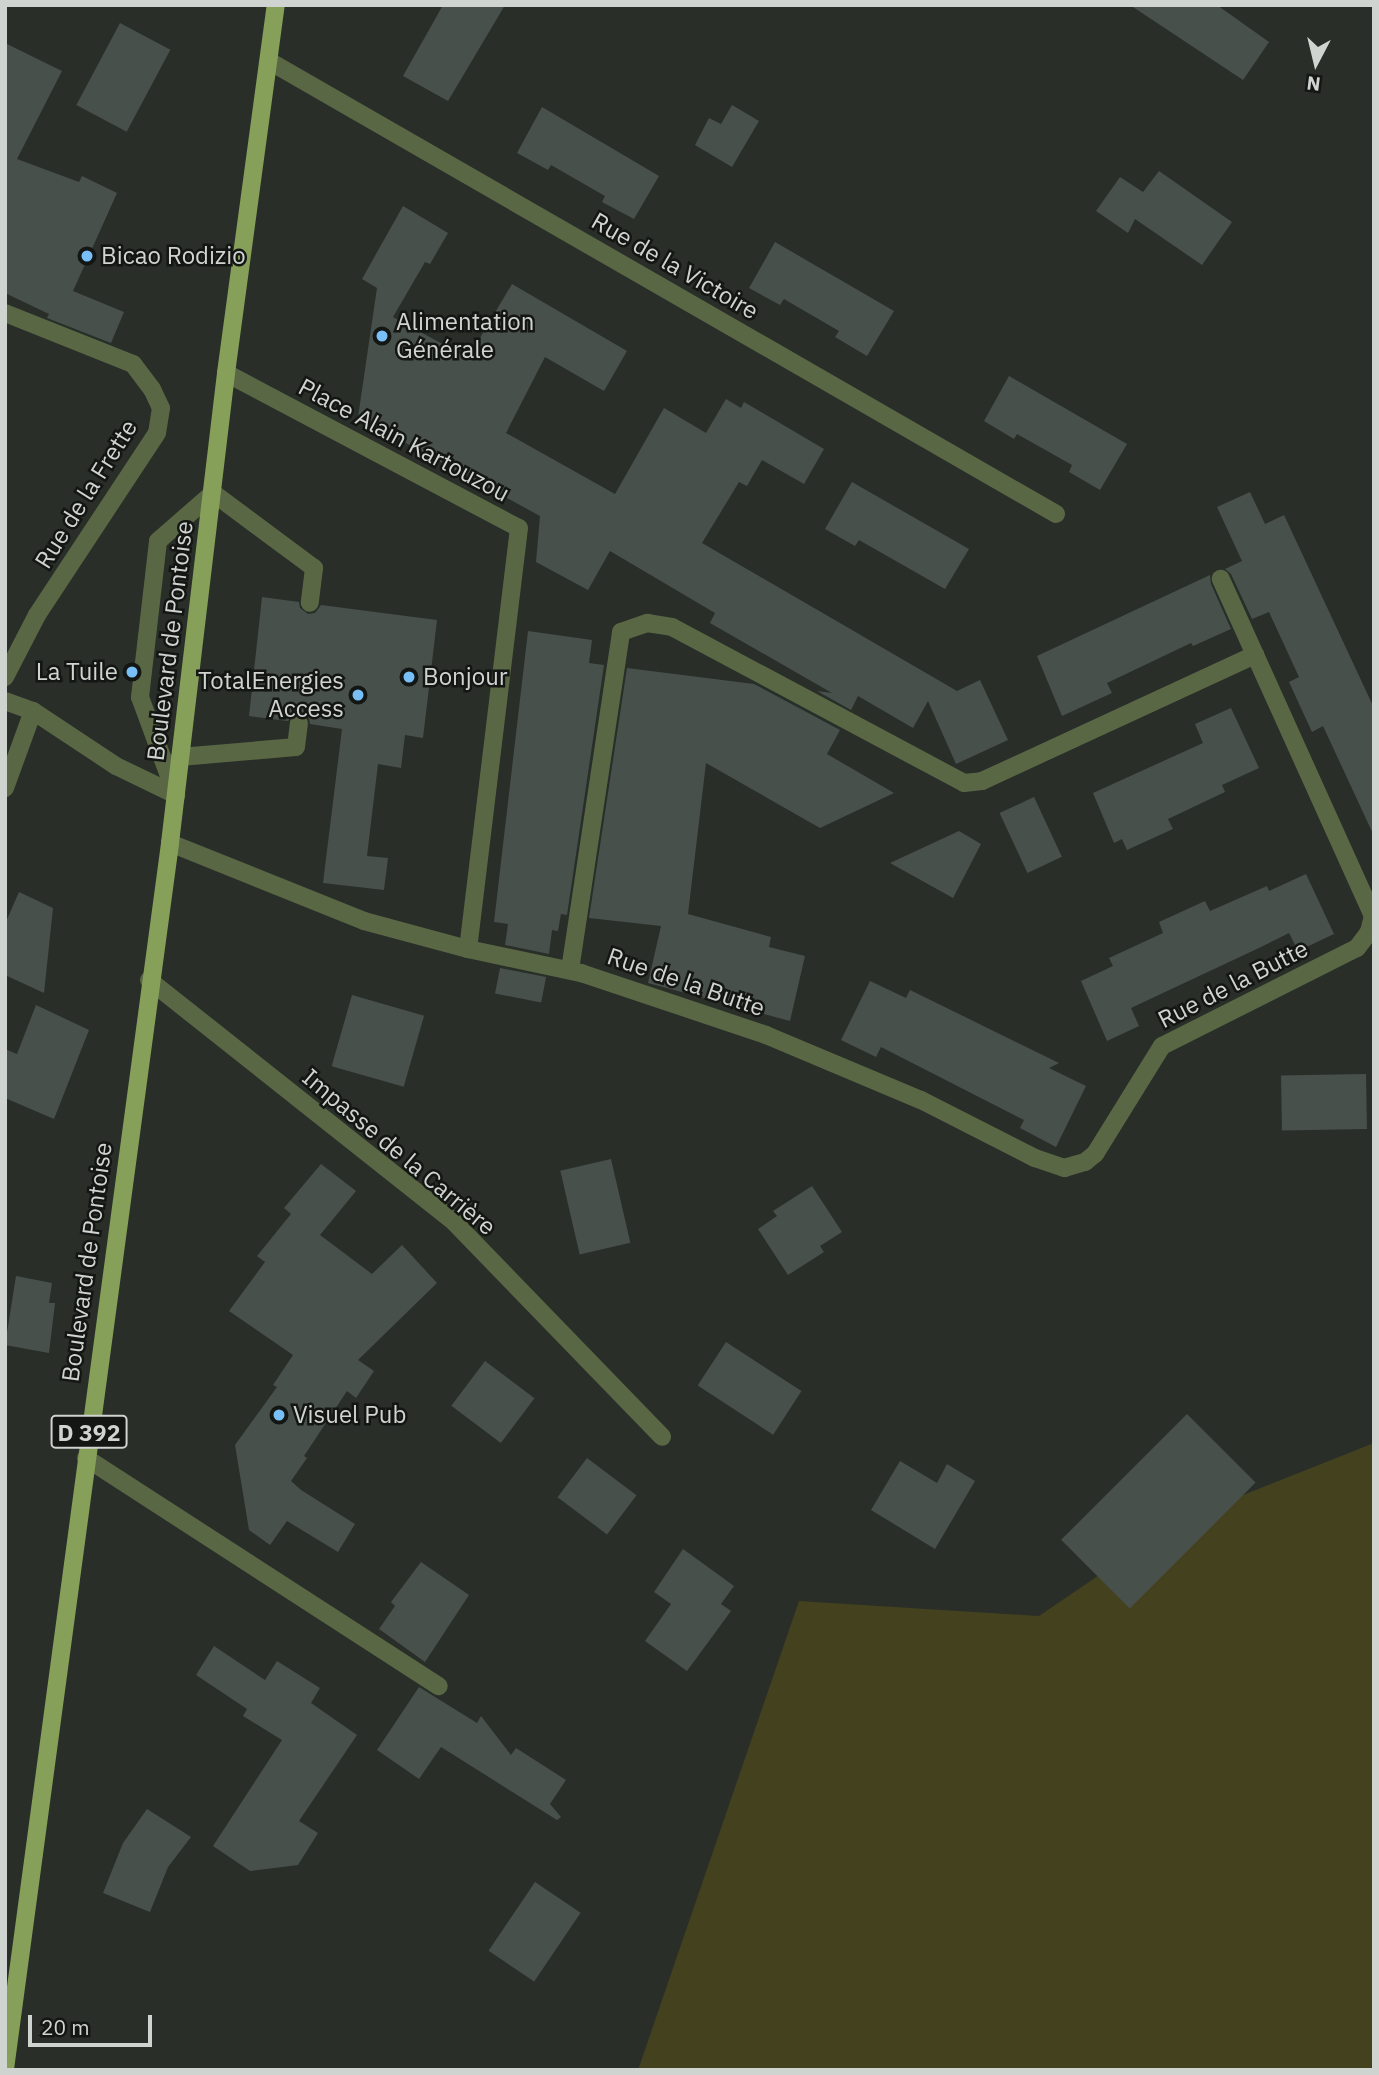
<!DOCTYPE html>
<html>
<head>
<meta charset="utf-8">
<style>
  body { margin:0 }
  #map { position:relative; width:1379px; height:2075px; overflow:hidden; background:#292e29; font-family:"IBM Plex Sans",sans-serif }
  div>[style] { position:absolute }
  .green>* { inset:0; background:#43411e }
  .building>* { inset:0; background:#48504c; transform-origin:0 0 }
  .lane>* { height:18px; margin:-9px; padding:0 9px; transform-origin:9px; border-radius:9px; background:#5a6745 }
  .street>* { height:18px; margin:-9px; padding:0 9px; transform-origin:9px; border-radius:9px; background:#5a6745 }
  .primary>* { height:18px; margin:-9px; padding:0 9px; transform-origin:9px; border-radius:9px; background:#86a059 }
  .dots>* { width:19px; height:19px; translate:-50% -50%; box-sizing:border-box; border:4px solid #131613; border-radius:50% }
  span { translate:-50% -50%; white-space:nowrap; text-align:center; line-height:1.15; -webkit-text-stroke:5px #131613; paint-order:stroke }
  .shield-label span { padding:2px 5px; background:#131613; border:2px solid; border-radius:5px; -webkit-text-stroke-width:0 }
  .shield-label { font-size:23px; color:#d0d4d0; font-weight:700 }
  .poi-label { font-size:24px; color:#d0d4d0 }
  .left { translate:0 -50%; text-align:left }
  .right { translate:-100% -50%; text-align:right }
  .street-label { font-size:24px; color:#d0d4d0 }
  .frame { position:absolute; inset:0; border:7px solid #d0d4d0; pointer-events:none }
  .north { position:absolute; left:1281px; top:28px; width:70px; height:70px; -webkit-text-stroke:5px #131613; paint-order:stroke; rotate:187deg; font-size:19px; font-weight:700; line-height:28px; text-align:center; color:#d0d4d0 }
  .north::after { content:''; display:block; margin:auto; width:24px; height:32px; background:#d0d4d0; clip-path:polygon(50% 0,100% 100%,50% 72%,0 100%) }
  .scale { position:absolute; left:28px; top:2015px; width:124px; height:32px; box-sizing:border-box; border:4px solid #d0d4d0; border-top:0; padding-left:9px; font-size:21px; line-height:24px; white-space:nowrap; color:#d0d4d0; -webkit-text-stroke:5px #131613; paint-order:stroke }
</style>
</head>
<body>
<div id="map">
  <div class="green">
    <i style="clip-path:polygon(1374px 1443px,1374px 2070px,638px 2070px,799px 1601px,1039px 1616px,1180px 1520px)"></i>
  </div>
  <div class="building">
    <i style="clip-path:polygon(443px 5px,505px 5px,448px 101px,403px 76px)"></i>
    <i style="clip-path:polygon(1130px 5px,1217px 5px,1269px 42px,1243px 80px)"></i>
    <i style="left:120px;top:23px;width:57px;height:93px;rotate:28deg"></i>
    <i style="clip-path:polygon(5px 43px,62px 71px,17px 159px,79px 182px,82px 176px,117px 193px,73px 291px,124px 312px,111px 343px,47px 318px,49px 314px,5px 293px)"></i>
    <i style="clip-path:polygon(732px 105px,759px 121px,732px 167px,695px 145px,709px 118px,721px 124px)"></i>
    <i style="clip-path:polygon(542px 107px,659px 176px,634px 219px,602px 202px,605px 196px,551px 165px,548px 170px,517px 153px)"></i>
    <i style="clip-path:polygon(1159px 171px,1232px 222px,1202px 265px,1135px 219px,1128px 233px,1096px 211px,1120px 177px,1143px 192px)"></i>
    <i style="clip-path:polygon(403px 206px,448px 233px,430px 264px,425px 262px,393px 317px,468px 358px,512px 284px,627px 351px,604px 391px,545px 357px,506px 433px,615px 494px,664px 408px,706px 433px,726px 399px,741px 408px,744px 402px,824px 449px,804px 484px,762px 460px,747px 486px,739px 482px,702px 543px,957px 691px,980px 680px,1008px 740px,956px 764px,928px 701px,913px 728px,858px 696px,851px 710px,817px 691px,832px 693px,710px 623px,715px 613px,610px 551px,588px 590px,536px 562px,540px 516px,358px 417px,377px 288px,362px 279px)"></i>
    <i style="clip-path:polygon(775px 242px,894px 311px,867px 356px,835px 337px,839px 331px,784px 299px,780px 305px,749px 288px)"></i>
    <i style="clip-path:polygon(1009px 376px,1127px 444px,1100px 490px,1069px 472px,1072px 465px,1017px 434px,1014px 439px,984px 421px)"></i>
    <i style="clip-path:polygon(852px 482px,969px 549px,945px 589px,859px 540px,855px 546px,825px 529px)"></i>
    <i style="clip-path:polygon(1250px 492px,1265px 524px,1284px 515px,1374px 708px,1374px 836px,1323px 726px,1312px 732px,1289px 682px,1299px 677px,1269px 612px,1252px 619px,1231px 574px,1225px 569px,1242px 561px,1217px 507px)"></i>
    <i style="clip-path:polygon(1210px 575px,1211px 584px,1231px 629px,1193px 646px,1191px 643px,1107px 683px,1112px 693px,1062px 716px,1037px 656px)"></i>
    <i style="clip-path:polygon(262px 597px,299px 602px,300px 608px,308px 614px,315px 613px,321px 605px,437px 620px,423px 738px,405px 735px,401px 768px,378px 764px,367px 856px,388px 858px,384px 890px,323px 883px,342px 729px,310px 724px,309px 718px,301px 712px,294px 713px,288px 721px,249px 716px)"></i>
    <i style="clip-path:polygon(528px 631px,592px 640px,589px 663px,604px 665px,567px 915px,561px 914px,558px 931px,552px 930px,549px 954px,505px 945px,508px 924px,494px 922px)"></i>
    <i style="clip-path:polygon(627px 668px,754px 684px,840px 730px,827px 754px,894px 793px,820px 828px,706px 763px,688px 914px,771px 937px,769px 947px,805px 956px,790px 1021px,648px 983px,661px 926px,589px 918px)"></i>
    <i style="clip-path:polygon(1231px 708px,1259px 768px,1222px 785px,1225px 792px,1168px 819px,1173px 829px,1127px 850px,1122px 839px,1114px 843px,1093px 793px,1203px 743px,1195px 724px)"></i>
    <i style="left:1034px;top:797px;width:66px;height:38px;rotate:65deg"></i>
    <i style="clip-path:polygon(959px 831px,981px 844px,953px 898px,890px 863px)"></i>
    <i style="clip-path:polygon(1306px 874px,1334px 934px,1298px 951px,1289px 933px,1261px 947px,1131px 1008px,1139px 1026px,1107px 1041px,1081px 981px,1113px 966px,1109px 958px,1163px 933px,1159px 922px,1205px 901px,1210px 911px,1267px 886px,1269px 891px)"></i>
    <i style="clip-path:polygon(19px 892px,53px 908px,44px 993px,5px 975px,5px 924px)"></i>
    <i style="left:500px;top:968px;width:47px;height:26px;rotate:11deg"></i>
    <i style="clip-path:polygon(870px 981px,906px 998px,910px 990px,1059px 1063px,1049px 1068px,1086px 1086px,1056px 1147px,1020px 1128px,1024px 1120px,881px 1047px,876px 1057px,841px 1040px)"></i>
    <i style="left:352px;top:995px;width:75px;height:74px;rotate:16deg"></i>
    <i style="clip-path:polygon(36px 1005px,89px 1030px,54px 1119px,5px 1098px,5px 1049px,17px 1054px)"></i>
    <i style="left:1366px;top:1074px;width:55px;height:85px;rotate:89deg"></i>
    <i style="left:611px;top:1159px;width:86px;height:52px;rotate:77deg"></i>
    <i style="clip-path:polygon(321px 1164px,356px 1191px,320px 1235px,372px 1274px,402px 1245px,437px 1283px,358px 1360px,374px 1371px,356px 1398px,347px 1391px,304px 1456px,307px 1458px,291px 1481px,301px 1490px,355px 1524px,338px 1552px,287px 1521px,270px 1545px,249px 1530px,235px 1445px,277px 1387px,273px 1385px,293px 1355px,229px 1311px,265px 1262px,257px 1256px,291px 1214px,284px 1208px)"></i>
    <i style="clip-path:polygon(812px 1186px,842px 1232px,820px 1246px,824px 1252px,788px 1275px,758px 1229px,777px 1216px,773px 1211px)"></i>
    <i style="clip-path:polygon(16px 1276px,52px 1283px,49px 1303px,55px 1303px,49px 1353px,5px 1345px)"></i>
    <i style="left:726px;top:1342px;width:90px;height:52px;rotate:33deg"></i>
    <i style="left:485px;top:1361px;width:62px;height:56px;rotate:37deg"></i>
    <i style="left:1187px;top:1414px;width:97px;height:178px;rotate:45deg"></i>
    <i style="left:587px;top:1458px;width:62px;height:49px;rotate:37deg"></i>
    <i style="clip-path:polygon(900px 1461px,937px 1483px,947px 1464px,975px 1481px,935px 1549px,871px 1510px)"></i>
    <i style="clip-path:polygon(683px 1549px,734px 1586px,721px 1604px,731px 1611px,687px 1671px,645px 1641px,671px 1604px,654px 1592px)"></i>
    <i style="clip-path:polygon(421px 1562px,469px 1595px,425px 1662px,379px 1629px,395px 1606px,391px 1602px)"></i>
    <i style="clip-path:polygon(214px 1646px,265px 1680px,277px 1661px,320px 1688px,311px 1703px,357px 1735px,299px 1821px,318px 1833px,298px 1865px,250px 1871px,213px 1846px,282px 1740px,243px 1716px,247px 1709px,196px 1675px)"></i>
    <i style="clip-path:polygon(419px 1687px,477px 1723px,481px 1716px,511px 1755px,516px 1748px,566px 1780px,550px 1804px,561px 1817px,557px 1820px,441px 1747px,419px 1779px,377px 1750px)"></i>
    <i style="clip-path:polygon(147px 1809px,191px 1837px,168px 1867px,150px 1912px,103px 1893px,123px 1843px)"></i>
    <i style="left:535px;top:1882px;width:55px;height:83px;rotate:34deg"></i>
  </div>
  <div class="lane">
    <i style="left:180px;top:757px;width:116px;rotate:-4.9deg"></i>
    <i style="left:296px;top:747px;width:24px;rotate:-83deg"></i>
    <i style="left:176px;top:795px;width:104px;rotate:-110.2deg"></i>
    <i style="left:140px;top:697px;width:157px;rotate:-83.4deg"></i>
    <i style="left:158px;top:541px;width:73px;rotate:-41.1deg"></i>
    <i style="left:213px;top:493px;width:126px;rotate:36.6deg"></i>
    <i style="left:314px;top:568px;width:35px;rotate:97deg"></i>
    <i style="left:86px;top:1458px;width:420px;rotate:32.9deg"></i>
  </div>
  <div class="street">
    <i style="left:269px;top:61px;width:908px;rotate:29.92deg"></i>
    <i style="left:5px;top:313px;width:138px;rotate:21.7deg"></i>
    <i style="left:133px;top:364px;width:31px;rotate:53deg"></i>
    <i style="left:152px;top:389px;width:21px;rotate:65deg"></i>
    <i style="left:161px;top:408px;width:25px;rotate:99deg"></i>
    <i style="left:157px;top:433px;width:218px;rotate:123.4deg"></i>
    <i style="left:37px;top:615px;width:70px;rotate:117.3deg"></i>
    <i style="left:226px;top:373px;width:331px;rotate:27.9deg"></i>
    <i style="left:519px;top:528px;width:424px;rotate:96.9deg"></i>
    <i style="left:5px;top:701px;width:30px;rotate:20deg"></i>
    <i style="left:33px;top:711px;width:100px;rotate:33.5deg"></i>
    <i style="left:116px;top:766px;width:67px;rotate:25.8deg"></i>
    <i style="left:5px;top:788px;width:82px;rotate:-70deg"></i>
    <i style="left:170px;top:843px;width:209px;rotate:21.9deg"></i>
    <i style="left:364px;top:921px;width:108px;rotate:15.1deg"></i>
    <i style="left:468px;top:949px;width:116px;rotate:12deg"></i>
    <i style="left:581px;top:973px;width:195px;rotate:18.5deg"></i>
    <i style="left:766px;top:1035px;width:168px;rotate:22.8deg"></i>
    <i style="left:921px;top:1100px;width:128px;rotate:27deg"></i>
    <i style="left:1035px;top:1158px;width:31px;rotate:19deg"></i>
    <i style="left:1064px;top:1168px;width:22px;rotate:-16deg"></i>
    <i style="left:1085px;top:1162px;width:13px;rotate:-39deg"></i>
    <i style="left:1095px;top:1154px;width:127px;rotate:-58.2deg"></i>
    <i style="left:1162px;top:1046px;width:218px;rotate:-26.7deg"></i>
    <i style="left:1357px;top:948px;width:20px;rotate:-53deg"></i>
    <i style="left:1369px;top:932px;width:16px;rotate:-76deg"></i>
    <i style="left:1373px;top:916px;width:370px;rotate:-114.3deg"></i>
    <i style="left:570px;top:970px;width:342px;rotate:-81.4deg"></i>
    <i style="left:621px;top:632px;width:28px;rotate:-19deg"></i>
    <i style="left:647px;top:623px;width:25px;rotate:9deg"></i>
    <i style="left:672px;top:627px;width:331px;rotate:28.1deg"></i>
    <i style="left:964px;top:783px;width:18px;rotate:-6deg"></i>
    <i style="left:982px;top:781px;width:301px;rotate:-24.8deg"></i>
    <i style="left:149px;top:980px;width:389px;rotate:38.4deg"></i>
    <i style="left:454px;top:1222px;width:299px;rotate:45.9deg"></i>
  </div>
  <div class="primary">
    <i style="left:5px;top:2069px;width:1237px;rotate:-82.33deg"></i>
    <i style="left:170px;top:843px;width:473px;rotate:-83.2deg"></i>
    <i style="left:226px;top:373px;width:371px;rotate:-82.3deg"></i>
  </div>
  <div class="dots">
    <i style="left:87px;top:256px;background:#78bff7"></i>
    <i style="left:382px;top:336px;background:#78bff7"></i>
    <i style="left:132px;top:672px;background:#78bff7"></i>
    <i style="left:409px;top:677px;background:#78bff7"></i>
    <i style="left:358px;top:695px;background:#78bff7"></i>
    <i style="left:279px;top:1415px;background:#78bff7"></i>
  </div>
  <div class="shield-label">
    <span style="left:89px;top:1432px">D 392</span>
  </div>
  <div class="poi-label">
    <span class="left" style="left:101px;top:256px">Bicao Rodizio</span>
    <span class="left" style="left:396px;top:336px">Alimentation<br>Générale</span>
    <span class="right" style="left:118px;top:672px">La Tuile</span>
    <span class="left" style="left:423px;top:677px">Bonjour</span>
    <span class="right" style="left:344px;top:695px">TotalEnergies<br>Access</span>
    <span class="left" style="left:293px;top:1415px">Visuel Pub</span>
  </div>
  <div class="street-label">
    <span style="left:675px;top:266px;rotate:30deg">Rue de la Victoire</span>
    <span style="left:404px;top:440px;rotate:28deg">Place Alain Kartouzou</span>
    <span style="left:86px;top:494px;rotate:-58deg">Rue de la Frette</span>
    <span style="left:170px;top:641px;rotate:-83deg">Boulevard de Pontoise</span>
    <span style="left:686px;top:982px;rotate:19deg">Rue de la Butte</span>
    <span style="left:1233px;top:984px;rotate:-27deg">Rue de la Butte</span>
    <span style="left:399px;top:1152px;rotate:40deg">Impasse de la Carrière</span>
    <span style="left:87px;top:1262px;rotate:-82deg">Boulevard de Pontoise</span>
  </div>
  <div class="frame"></div>
  <div class="north">N</div>
  <div class="scale">20 m</div>
</div>
</body>
</html>
